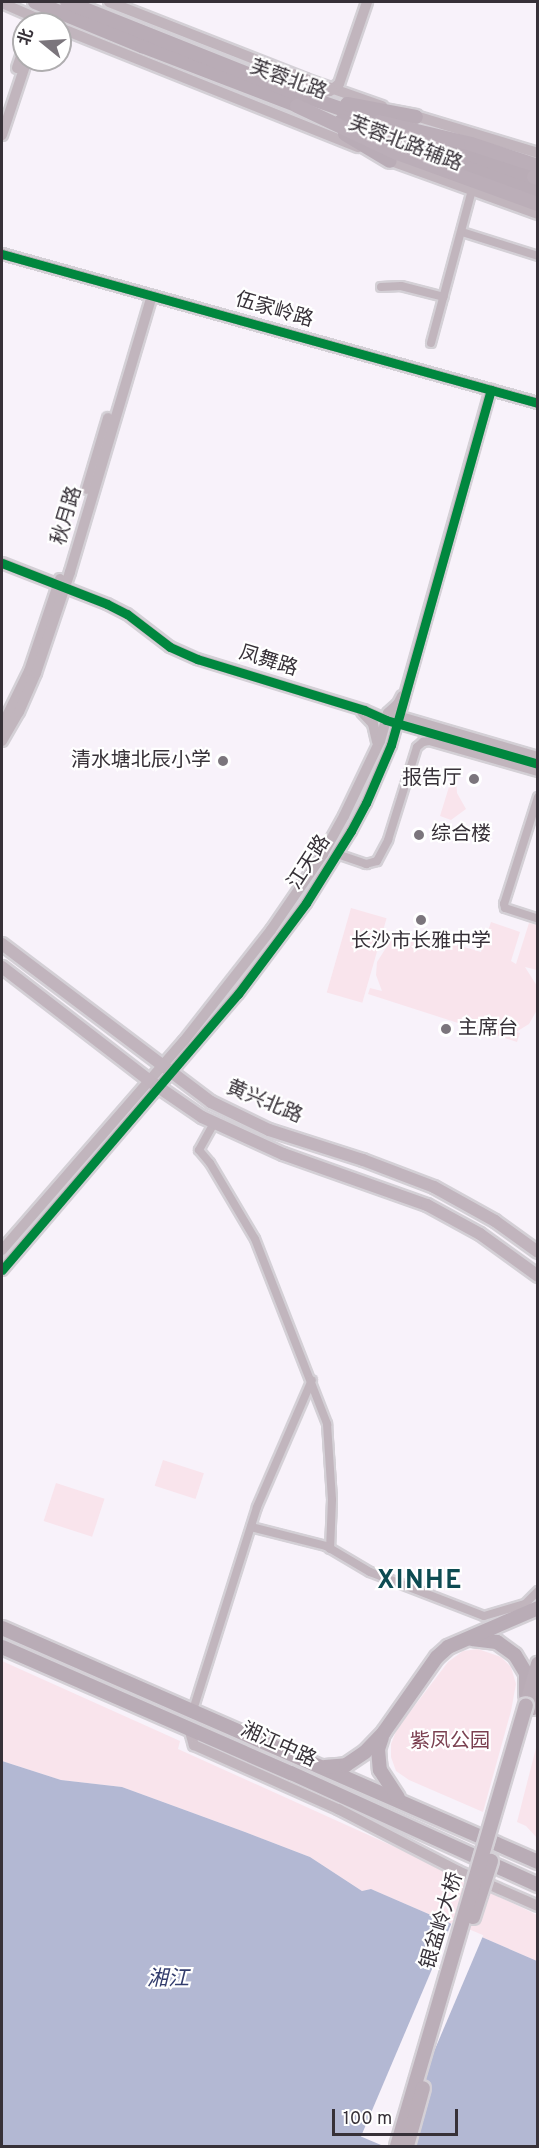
<!DOCTYPE html>
<html>
<head>
<meta charset="utf-8">
<style>
  body { margin:0 }
  #map { position:relative; width:539px; height:2148px; overflow:hidden; background:#f8f2fa; font-family:Overpass,"Noto Sans SC",sans-serif }
  div>[style] { position:absolute }
  .green>* { inset:0; background:#f9e4ec; transform-origin:0 0 }
  .water>* { inset:0; background:#b3b8d3 }
  .pier>* { inset:0; background:#f8f2fa; transform-origin:0 0 }
  .roads { filter:drop-shadow(2px 0 #d4d0d6) drop-shadow(-2px 0 #d4d0d6) drop-shadow(0 2px #d4d0d6) drop-shadow(0 -2px #d4d0d6) }
  .minor>* { height:8px; margin:-4px; padding:0 4px; transform-origin:4px; border-radius:4px; background:#c1b5bd }
  .tertiary>* { height:10px; margin:-5px; padding:0 5px; transform-origin:5px; border-radius:5px; background:#c1b5bd }
  .secondary>* { height:12px; margin:-6px; padding:0 6px; transform-origin:6px; border-radius:6px; background:#c1b4bd }
  .primary>* { height:14px; margin:-7px; padding:0 7px; transform-origin:7px; border-radius:7px; background:#b9acb6 }
  .trunk>* { height:14px; margin:-7px; padding:0 7px; transform-origin:7px; border-radius:7px; background:#bbaeb8 }
  .bridges { filter:drop-shadow(2px 0 #d4d0d6) drop-shadow(-2px 0 #d4d0d6) drop-shadow(0 2px #d4d0d6) drop-shadow(0 -2px #d4d0d6) }
  .trunk-bridge>* { height:14px; margin:-7px; padding:0 7px; transform-origin:7px; border-radius:7px; background:#bbaeb8 }
  .cycleway>* { height:9px; margin:-4.5px; padding:0 4.5px; transform-origin:4.5px; border-radius:4.5px; background:#00873e }
  .dots>* { width:16px; height:16px; translate:-50% -50%; box-sizing:border-box; border:3px solid #fff; border-radius:50% }
  span { translate:-50% -50%; white-space:nowrap; text-align:center; line-height:1.15; -webkit-text-stroke:4.5px #fff; paint-order:stroke }
  .street-label { font-size:20px; color:#373138 }
  .poi-label { font-size:20px; color:#373138 }
  .right { translate:-100% -50%; text-align:right }
  .left { translate:0 -50%; text-align:left }
  .park-label { font-size:20px; color:#7b4151 }
  .water-label { font-size:21px; color:#333d6d; font-style:italic }
  .district-label { font-size:26px; color:#0d4b52; font-weight:700; letter-spacing:1.5px }
  .frame { position:absolute; inset:0; border:3px solid #373138; pointer-events:none }
  .north { position:absolute; left:12px; top:12px; width:60px; height:60px; box-sizing:border-box; background:#fff; border:2px solid #afadaf; border-radius:50%; rotate:288deg; font-size:16px; font-weight:700; line-height:24px; text-align:center; color:#373138 }
  .north::after { content:''; display:block; margin:auto; width:21px; height:27px; background:#7b757c; clip-path:polygon(50% 0,100% 100%,50% 72%,0 100%) }
  .scale { position:absolute; left:332px; top:2109px; width:126px; height:27px; box-sizing:border-box; border:3px solid #373138; border-top:0; padding-left:8px; font-size:18px; line-height:21px; white-space:nowrap; color:#373138; -webkit-text-stroke:4px #fff; paint-order:stroke }
</style>
</head>
<body>
<div id="map">
  <div class="green">
    <i style="clip-path:polygon(452px 777px,456px 778px,457px 793px,466px 809px,451px 820px,440px 816px)"></i>
    <i style="left:351px;top:908px;width:37px;height:88px;rotate:16deg"></i>
    <i style="clip-path:polygon(491px 922px,520px 932px,511px 961px,516px 964px,529px 923px,537px 925px,537px 970px,525px 967px,537px 986px,537px 1010px,529px 1024px,516px 1032px,520px 1033px,517px 1042px,368px 994px,370px 988px,382px 991px,376px 975px,377px 962px,391px 940px,416px 933px,481px 952px)"></i>
    <i style="left:163px;top:1460px;width:43px;height:27px;rotate:18deg"></i>
    <i style="left:56px;top:1483px;width:51px;height:40px;rotate:18deg"></i>
    <i style="clip-path:polygon(478px 1649px,501px 1657px,511px 1667px,516px 1684px,511px 1711px,483px 1812px,409px 1780px,396px 1771px,391px 1757px,391px 1744px,397px 1729px,448px 1662px,463px 1651px)"></i>
    <i style="clip-path:polygon(2px 1661px,180px 1741px,178px 1749px,406px 1852px,537px 1915px,537px 1961px,371px 1889px,362px 1891px,310px 1857px,245px 1832px,122px 1787px,61px 1780px,2px 1761px)"></i>
    <i style="clip-path:polygon(537px 1744px,537px 1838px,526px 1826px,517px 1822px)"></i>
  </div>
  <div class="water">
    <i style="clip-path:polygon(2px 1761px,61px 1780px,122px 1787px,245px 1832px,310px 1857px,362px 1891px,371px 1889px,537px 1961px,537px 2146px,2px 2146px)"></i>
  </div>
  <div class="pier">
    <i style="left:452px;top:1922px;width:34px;height:233px;rotate:23deg"></i>
  </div>
  <div class="roads">
    <div class="minor">
      <i style="left:462px;top:232px;width:80px;rotate:17.5deg"></i>
      <i style="left:381px;top:287px;width:20px;rotate:-3deg"></i>
      <i style="left:401px;top:286px;width:44px;rotate:14.3deg"></i>
      <i style="left:431px;top:343px;width:158px;rotate:-75deg"></i>
      <i style="left:538px;top:797px;width:112px;rotate:107.6deg"></i>
      <i style="left:504px;top:904px;width:4px;rotate:76deg"></i>
      <i style="left:505px;top:908px;width:35px;rotate:18deg"></i>
      <i style="left:337px;top:854px;width:31px;rotate:19deg"></i>
      <i style="left:366px;top:864px;width:11px;rotate:-15deg"></i>
      <i style="left:377px;top:861px;width:24px;rotate:-62deg"></i>
      <i style="left:388px;top:840px;width:97px;rotate:-72.7deg"></i>
      <i style="left:417px;top:747px;width:8px;rotate:-40deg"></i>
      <i style="left:423px;top:742px;width:6px;rotate:-9deg"></i>
      <i style="left:429px;top:741px;width:113px;rotate:15.9deg"></i>
      <i style="left:214px;top:1123px;width:31px;rotate:119deg"></i>
      <i style="left:199px;top:1150px;width:17px;rotate:50deg"></i>
      <i style="left:210px;top:1163px;width:88px;rotate:59.4deg"></i>
      <i style="left:255px;top:1239px;width:199px;rotate:68.7deg"></i>
      <i style="left:327px;top:1424px;width:76px;rotate:86.2deg"></i>
      <i style="left:332px;top:1500px;width:49px;rotate:92.3deg"></i>
      <i style="left:251px;top:1527px;width:77px;rotate:14.2deg"></i>
      <i style="left:326px;top:1546px;width:51px;rotate:30.6deg"></i>
      <i style="left:370px;top:1572px;width:122px;rotate:21.1deg"></i>
      <i style="left:484px;top:1616px;width:43px;rotate:-16.3deg"></i>
      <i style="left:525px;top:1604px;width:18px;rotate:-45deg"></i>
      <i style="left:193px;top:1710px;width:213px;rotate:-72.5deg"></i>
      <i style="left:257px;top:1507px;width:138px;rotate:-66.6deg"></i>
    </div>
    <div class="tertiary">
      <i style="left:109px;top:2px;width:211px;rotate:21.4deg"></i>
      <i style="left:305px;top:79px;width:82px;rotate:19.3deg"></i>
      <i style="left:2px;top:3px;width:52px;rotate:23.6deg"></i>
      <i style="left:60px;top:28px;width:321px;rotate:21.8deg"></i>
      <i style="left:17px;top:68px;width:21px;rotate:-71deg"></i>
      <i style="left:307px;top:95px;width:23px;rotate:-10deg"></i>
      <i style="left:330px;top:91px;width:11px;rotate:-38deg"></i>
      <i style="left:339px;top:84px;width:87px;rotate:-71.1deg"></i>
      <i style="left:409px;top:114px;width:135px;rotate:16.8deg"></i>
      <i style="left:2px;top:135px;width:79px;rotate:-71.6deg"></i>
      <i style="left:383px;top:158px;width:165px;rotate:19.9deg"></i>
      <i style="left:2px;top:254px;width:556px;rotate:15.54deg"></i>
      <i style="left:87px;top:489px;width:74px;rotate:-73.5deg"></i>
      <i style="left:2px;top:563px;width:113px;rotate:21.3deg"></i>
      <i style="left:107px;top:604px;width:22px;rotate:27deg"></i>
      <i style="left:127px;top:614px;width:54px;rotate:37.5deg"></i>
      <i style="left:170px;top:647px;width:30px;rotate:24deg"></i>
      <i style="left:197px;top:659px;width:175px;rotate:17deg"></i>
      <i style="left:364px;top:710px;width:24px;rotate:24deg"></i>
      <i style="left:386px;top:720px;width:158px;rotate:16.1deg"></i>
      <i style="left:362px;top:712px;width:16px;rotate:47deg"></i>
      <i style="left:373px;top:724px;width:18px;rotate:77deg"></i>
      <i style="left:394px;top:715px;width:150px;rotate:16.3deg"></i>
      <i style="left:2px;top:726px;width:61px;rotate:-63.9deg"></i>
      <i style="left:29px;top:671px;width:97px;rotate:-71.4deg"></i>
      <i style="left:2px;top:741px;width:34px;rotate:-60deg"></i>
      <i style="left:19px;top:712px;width:43px;rotate:-66.4deg"></i>
      <i style="left:36px;top:673px;width:107px;rotate:-71.4deg"></i>
      <i style="left:70px;top:572px;width:288px;rotate:-73.5deg"></i>
      <i style="left:2px;top:1250px;width:277px;rotate:-49deg"></i>
      <i style="left:184px;top:1041px;width:141px;rotate:-51.9deg"></i>
      <i style="left:271px;top:930px;width:92px;rotate:-55.6deg"></i>
      <i style="left:323px;top:854px;width:43px;rotate:-61.1deg"></i>
      <i style="left:344px;top:816px;width:83px;rotate:-64.4deg"></i>
      <i style="left:380px;top:741px;width:29px;rotate:-74deg"></i>
      <i style="left:388px;top:713px;width:13px;rotate:-42deg"></i>
      <i style="left:398px;top:704px;width:9px;rotate:-63deg"></i>
      <i style="left:2px;top:1270px;width:363px;rotate:-49.5deg"></i>
      <i style="left:238px;top:994px;width:114px;rotate:-53.2deg"></i>
      <i style="left:306px;top:903px;width:85px;rotate:-58deg"></i>
      <i style="left:351px;top:831px;width:32px;rotate:-62deg"></i>
      <i style="left:366px;top:803px;width:63px;rotate:-66.7deg"></i>
      <i style="left:391px;top:745px;width:369px;rotate:-74.3deg"></i>
      <i style="left:189px;top:1728px;width:18px;rotate:74deg"></i>
      <i style="left:194px;top:1745px;width:158px;rotate:24deg"></i>
      <i style="left:338px;top:1809px;width:135px;rotate:27.3deg"></i>
      <i style="left:458px;top:1871px;width:87px;rotate:23.6deg"></i>
    </div>
    <div class="secondary">
      <i style="left:2px;top:944px;width:262px;rotate:37.1deg"></i>
      <i style="left:211px;top:1102px;width:64px;rotate:25.8deg"></i>
      <i style="left:269px;top:1130px;width:99px;rotate:17.7deg"></i>
      <i style="left:363px;top:1160px;width:76px;rotate:20.8deg"></i>
      <i style="left:434px;top:1187px;width:70px;rotate:29.1deg"></i>
      <i style="left:495px;top:1221px;width:53px;rotate:35.8deg"></i>
      <i style="left:2px;top:967px;width:192px;rotate:37.6deg"></i>
      <i style="left:154px;top:1084px;width:58px;rotate:34.5deg"></i>
      <i style="left:202px;top:1117px;width:89px;rotate:24.6deg"></i>
      <i style="left:283px;top:1154px;width:153px;rotate:19.5deg"></i>
      <i style="left:427px;top:1205px;width:60px;rotate:28.7deg"></i>
      <i style="left:480px;top:1234px;width:72px;rotate:35.9deg"></i>
    </div>
    <div class="primary">
      <i style="left:35px;top:2px;width:116px;rotate:22.4deg"></i>
      <i style="left:142px;top:46px;width:176px;rotate:21deg"></i>
      <i style="left:67px;top:2px;width:252px;rotate:21.7deg"></i>
      <i style="left:301px;top:95px;width:94px;rotate:19.2deg"></i>
      <i style="left:347px;top:104px;width:70px;rotate:10.7deg"></i>
      <i style="left:341px;top:121px;width:209px;rotate:19.3deg"></i>
      <i style="left:345px;top:134px;width:52px;rotate:31deg"></i>
      <i style="left:425px;top:138px;width:120px;rotate:19.9deg"></i>
      <i style="left:2px;top:1628px;width:585px;rotate:23.58deg"></i>
      <i style="left:472px;top:1639px;width:25px;rotate:7deg"></i>
      <i style="left:497px;top:1642px;width:22px;rotate:36deg"></i>
      <i style="left:515px;top:1655px;width:21px;rotate:59deg"></i>
      <i style="left:526px;top:1673px;width:22px;rotate:90deg"></i>
      <i style="left:2px;top:1647px;width:315px;rotate:23.6deg"></i>
      <i style="left:291px;top:1773px;width:271px;rotate:24.4deg"></i>
      <i style="left:533px;top:1708px;width:11px;rotate:-63deg"></i>
      <i style="left:382px;top:1737px;width:13px;rotate:108deg"></i>
      <i style="left:378px;top:1749px;width:21px;rotate:85deg"></i>
      <i style="left:380px;top:1770px;width:33px;rotate:57deg"></i>
      <i style="left:325px;top:1767px;width:21px;rotate:-5deg"></i>
      <i style="left:346px;top:1765px;width:23px;rotate:-34deg"></i>
      <i style="left:365px;top:1752px;width:28px;rotate:-46deg"></i>
      <i style="left:384px;top:1732px;width:92px;rotate:-54.8deg"></i>
      <i style="left:437px;top:1657px;width:15px;rotate:-42deg"></i>
      <i style="left:448px;top:1647px;width:98px;rotate:-23.4deg"></i>
    </div>
    <div class="trunk">
      <i style="left:297px;top:106px;width:110px;rotate:25.2deg"></i>
      <i style="left:397px;top:153px;width:150px;rotate:19.9deg"></i>
      <i style="left:379px;top:122px;width:95px;rotate:13.4deg"></i>
      <i style="left:471px;top:144px;width:71px;rotate:18.2deg"></i>
      <i style="left:534px;top:177px;width:4px;rotate:14deg"></i>
      <i style="left:526px;top:1706px;width:44px;rotate:-74.1deg"></i>
    </div>
  </div>
  <div class="bridges">
    <div class="trunk-bridge">
      <i style="left:473px;top:1917px;width:59px;rotate:-72.2deg"></i>
      <i style="left:397px;top:2146px;width:459px;rotate:-73.7deg"></i>
      <i style="left:407px;top:2146px;width:60px;rotate:-74.6deg"></i>
    </div>
  </div>
  <div class="cycleway">
    <i style="left:2px;top:254px;width:556px;rotate:15.54deg"></i>
    <i style="left:2px;top:563px;width:113px;rotate:21.3deg"></i>
    <i style="left:107px;top:604px;width:22px;rotate:27deg"></i>
    <i style="left:127px;top:614px;width:54px;rotate:37.5deg"></i>
    <i style="left:170px;top:647px;width:30px;rotate:24deg"></i>
    <i style="left:197px;top:659px;width:175px;rotate:17deg"></i>
    <i style="left:364px;top:710px;width:24px;rotate:24deg"></i>
    <i style="left:386px;top:720px;width:158px;rotate:16.1deg"></i>
    <i style="left:2px;top:1270px;width:363px;rotate:-49.5deg"></i>
    <i style="left:238px;top:994px;width:114px;rotate:-53.2deg"></i>
    <i style="left:306px;top:903px;width:85px;rotate:-58deg"></i>
    <i style="left:351px;top:831px;width:32px;rotate:-62deg"></i>
    <i style="left:366px;top:803px;width:63px;rotate:-66.7deg"></i>
    <i style="left:391px;top:745px;width:369px;rotate:-74.3deg"></i>
  </div>
  <div class="dots">
    <i style="left:223px;top:761px;background:#7b757c"></i>
    <i style="left:474px;top:779px;background:#7b757c"></i>
    <i style="left:419px;top:835px;background:#7b757c"></i>
    <i style="left:421px;top:920px;background:#7b757c"></i>
    <i style="left:446px;top:1029px;background:#7b757c"></i>
  </div>
  <div class="street-label">
    <span style="left:288px;top:81px;rotate:20deg">芙蓉北路</span>
    <span style="left:405px;top:145px;rotate:21deg">芙蓉北路辅路</span>
    <span style="left:274px;top:311px;rotate:16deg">伍家岭路</span>
    <span style="left:68px;top:516px;rotate:-73deg">秋月路</span>
    <span style="left:268px;top:662px;rotate:17deg">凤舞路</span>
    <span style="left:310px;top:863px;rotate:-57deg">江天路</span>
    <span style="left:264px;top:1103px;rotate:23deg">黄兴北路</span>
    <span style="left:278px;top:1746px;rotate:24deg">湘江中路</span>
    <span style="left:443px;top:1921px;rotate:-73deg">银盆岭大桥</span>
  </div>
  <div class="poi-label">
    <span class="right" style="left:211px;top:761px">清水塘北辰小学</span>
    <span class="right" style="left:462px;top:779px">报告厅</span>
    <span class="left" style="left:431px;top:835px">综合楼</span>
    <span style="left:421px;top:942px">长沙市长雅中学</span>
    <span class="left" style="left:458px;top:1029px">主席台</span>
  </div>
  <div class="park-label">
    <span style="left:450px;top:1742px">紫凤公园</span>
  </div>
  <div class="water-label">
    <span style="left:168px;top:1980px">湘江</span>
  </div>
  <div class="district-label">
    <span style="left:420px;top:1582px">XINHE</span>
  </div>
  <div class="frame"></div>
  <div class="north">北</div>
  <div class="scale">100 m</div>
</div>
</body>
</html>
